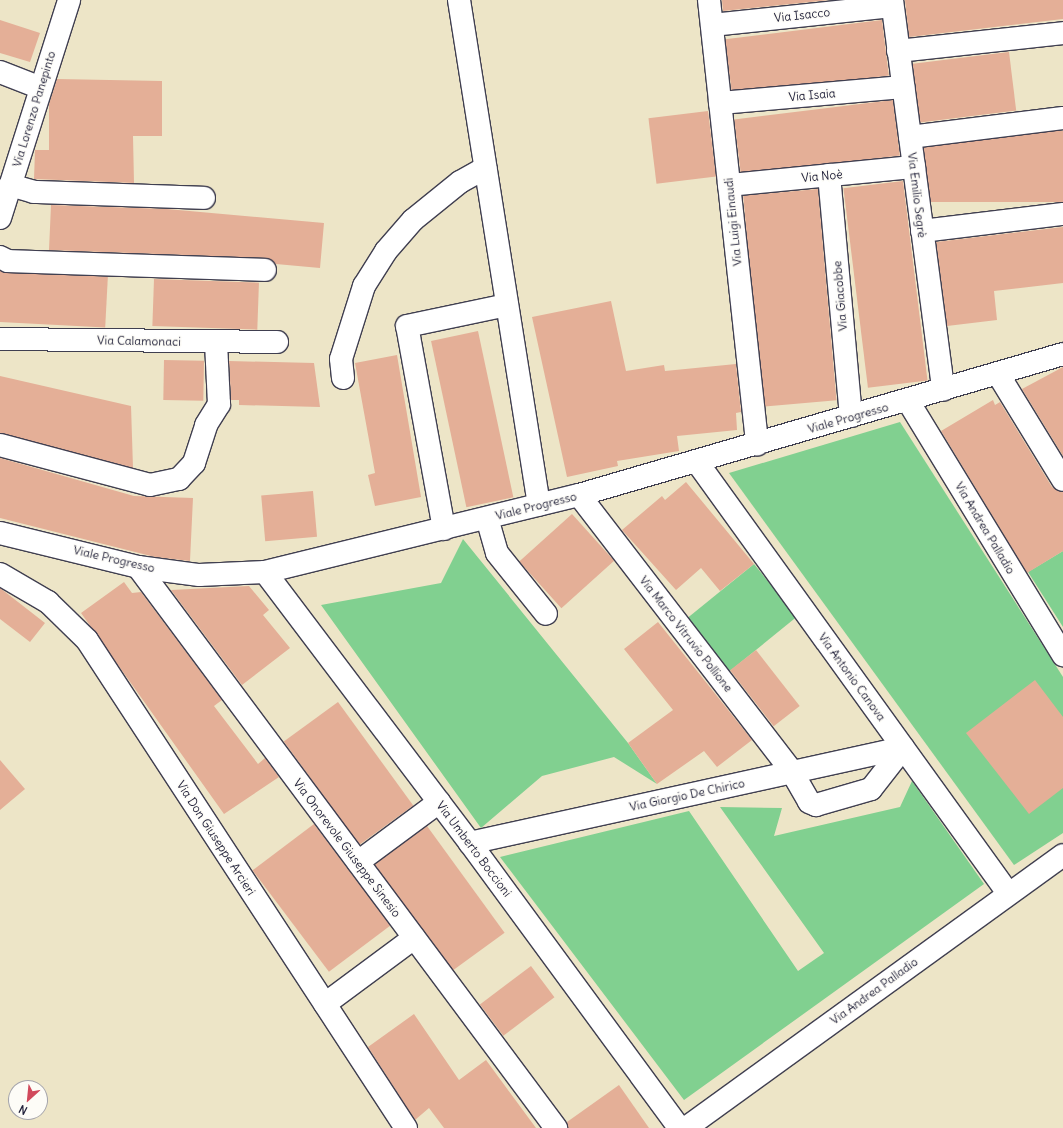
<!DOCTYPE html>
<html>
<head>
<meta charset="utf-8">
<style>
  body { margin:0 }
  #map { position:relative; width:1063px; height:1128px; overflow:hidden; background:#ede5c7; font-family:Delius,sans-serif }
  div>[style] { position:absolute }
  .green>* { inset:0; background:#81d090; transform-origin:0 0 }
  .building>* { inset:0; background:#e4af97; transform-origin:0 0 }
  .roads { filter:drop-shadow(1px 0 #403f50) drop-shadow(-1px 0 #403f50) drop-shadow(0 1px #403f50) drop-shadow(0 -1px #403f50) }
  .minor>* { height:22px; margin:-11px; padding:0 11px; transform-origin:11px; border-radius:11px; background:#fff }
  span { translate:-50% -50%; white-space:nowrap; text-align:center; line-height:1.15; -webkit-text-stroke:3px #fdfcf7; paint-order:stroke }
  .street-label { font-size:12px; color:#22223b }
  .north { position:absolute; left:8px; top:1080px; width:40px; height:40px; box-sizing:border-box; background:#fdfcf7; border:1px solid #a5a5ac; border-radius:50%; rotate:207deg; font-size:11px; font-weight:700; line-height:16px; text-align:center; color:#22223b }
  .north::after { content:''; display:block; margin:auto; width:14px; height:18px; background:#d1495b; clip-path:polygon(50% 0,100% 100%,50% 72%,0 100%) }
</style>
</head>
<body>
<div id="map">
  <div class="green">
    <i style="clip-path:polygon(900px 422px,1063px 677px,1063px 833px,1014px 865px,729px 473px)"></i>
    <i style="clip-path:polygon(463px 539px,628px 743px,657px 784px,614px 757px,542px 776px,481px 828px,321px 605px,441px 583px)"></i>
    <i style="clip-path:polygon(1063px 551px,1063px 627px,1028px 572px)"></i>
    <i style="left:754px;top:564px;width:68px;height:90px;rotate:51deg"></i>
    <i style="clip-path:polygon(912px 781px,984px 884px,684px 1100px,500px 857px,689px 811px,798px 971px,824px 953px,720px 807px,782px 808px,774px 836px,900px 807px)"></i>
  </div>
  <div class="building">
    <i style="clip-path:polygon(722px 0,830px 0,723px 11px)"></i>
    <i style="clip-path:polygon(905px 0,1063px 0,1063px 19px,909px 37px)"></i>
    <i style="clip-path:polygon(0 20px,40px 33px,30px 62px,0 53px)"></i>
    <i style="left:882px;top:20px;width:56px;height:158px;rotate:83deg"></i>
    <i style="left:1009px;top:52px;width:59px;height:97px;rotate:83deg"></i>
    <i style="clip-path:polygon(57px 79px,162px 81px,162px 136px,133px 136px,134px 183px,34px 179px,35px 150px,49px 150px,49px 104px)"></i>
    <i style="left:893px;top:100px;width:56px;height:160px;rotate:83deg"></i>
    <i style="left:708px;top:111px;width:66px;height:60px;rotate:83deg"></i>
    <i style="left:1063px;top:131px;width:71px;height:140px;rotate:90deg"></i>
    <i style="left:903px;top:181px;width:201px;height:60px;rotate:83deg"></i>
    <i style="left:818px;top:189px;width:212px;height:75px;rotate:85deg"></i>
    <i style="clip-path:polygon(51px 205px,167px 209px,324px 223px,320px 268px,276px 264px,265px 258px,49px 250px)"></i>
    <i style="clip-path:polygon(1063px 227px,1063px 283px,994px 291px,997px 320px,947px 326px,936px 242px)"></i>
    <i style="left:0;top:271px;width:108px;height:51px;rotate:3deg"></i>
    <i style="left:154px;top:279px;width:105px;height:47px;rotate:2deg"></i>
    <i style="clip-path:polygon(611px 301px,626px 371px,664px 365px,665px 371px,736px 364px,741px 412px,736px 413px,737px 430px,677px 436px,679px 451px,617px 461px,618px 466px,567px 477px,532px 317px)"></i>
    <i style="left:478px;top:331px;width:170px;height:48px;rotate:78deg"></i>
    <i style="clip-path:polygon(397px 355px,421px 497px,375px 506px,368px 475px,375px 473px,355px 363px)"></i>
    <i style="left:164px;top:360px;width:40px;height:40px;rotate:1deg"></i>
    <i style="clip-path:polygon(229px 361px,314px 363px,320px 407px,239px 405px,239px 400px,231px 400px)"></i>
    <i style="clip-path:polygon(1063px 367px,1063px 456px,1022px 389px)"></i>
    <i style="clip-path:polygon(0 376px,131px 406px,133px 468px,0 433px)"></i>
    <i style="clip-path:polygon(993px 400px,995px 405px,1000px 402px,1052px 487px,1063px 492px,1063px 551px,1027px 573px,941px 431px)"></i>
    <i style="clip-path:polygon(0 458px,134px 496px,193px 498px,190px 561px,155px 557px,0 518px)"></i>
    <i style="clip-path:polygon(686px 482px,754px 564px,720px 591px,701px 568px,676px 590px,622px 530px,662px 496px,665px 500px)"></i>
    <i style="left:313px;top:491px;width:46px;height:52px;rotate:85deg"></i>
    <i style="left:572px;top:514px;width:63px;height:71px;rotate:48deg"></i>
    <i style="clip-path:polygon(124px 582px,132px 593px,141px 592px,222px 700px,214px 706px,258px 764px,265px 758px,279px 777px,224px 814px,81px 613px)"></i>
    <i style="clip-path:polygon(249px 586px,269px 610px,263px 615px,290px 648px,242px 685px,171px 590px)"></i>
    <i style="clip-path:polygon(0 588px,45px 623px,30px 642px,0 619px)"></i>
    <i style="clip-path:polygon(658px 622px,752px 740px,717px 767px,704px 751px,657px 784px,628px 743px,673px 710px,624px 649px)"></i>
    <i style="left:756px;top:650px;width:71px;height:33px;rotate:52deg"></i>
    <i style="clip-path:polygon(1035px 680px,1063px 717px,1063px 788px,1029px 814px,966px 733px)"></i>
    <i style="left:338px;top:702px;width:128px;height:67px;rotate:54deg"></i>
    <i style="clip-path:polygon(0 760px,25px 789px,0 810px)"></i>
    <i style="left:314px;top:824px;width:127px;height:77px;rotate:53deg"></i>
    <i style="left:427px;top:826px;width:132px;height:65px;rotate:54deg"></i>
    <i style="left:531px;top:966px;width:39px;height:64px;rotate:53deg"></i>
    <i style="clip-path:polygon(414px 1014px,459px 1080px,486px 1060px,536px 1128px,444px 1128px,429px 1108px,415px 1120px,368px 1047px)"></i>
    <i style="clip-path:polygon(619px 1085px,649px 1128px,568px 1128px,567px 1122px)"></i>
  </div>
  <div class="roads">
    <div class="minor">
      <i style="left:459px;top:0;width:511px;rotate:81deg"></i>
      <i style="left:709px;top:0;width:447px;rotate:83.8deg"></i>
      <i style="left:892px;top:0;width:393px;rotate:82.5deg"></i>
      <i style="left:712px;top:25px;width:181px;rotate:-6deg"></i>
      <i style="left:898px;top:51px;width:166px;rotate:-6.2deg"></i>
      <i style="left:0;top:72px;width:44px;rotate:21.3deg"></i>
      <i style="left:720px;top:103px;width:184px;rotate:-5deg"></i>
      <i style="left:910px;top:137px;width:154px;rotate:-7.1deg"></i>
      <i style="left:829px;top:175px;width:242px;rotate:84.8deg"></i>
      <i style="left:10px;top:185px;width:25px;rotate:16deg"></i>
      <i style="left:34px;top:192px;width:170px;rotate:2deg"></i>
      <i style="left:729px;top:185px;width:186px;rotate:-5.6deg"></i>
      <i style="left:0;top:218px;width:229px;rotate:-72.4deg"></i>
      <i style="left:922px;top:231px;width:142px;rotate:-6.9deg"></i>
      <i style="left:0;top:257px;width:9px;rotate:27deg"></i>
      <i style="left:8px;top:261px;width:257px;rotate:2deg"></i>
      <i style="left:0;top:339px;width:277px;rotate:0.6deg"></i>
      <i style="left:998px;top:374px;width:124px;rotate:58.5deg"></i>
      <i style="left:343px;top:378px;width:19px;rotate:-96deg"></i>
      <i style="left:341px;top:359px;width:77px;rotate:-72.5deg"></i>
      <i style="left:364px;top:286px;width:41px;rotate:-57.8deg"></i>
      <i style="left:386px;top:251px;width:41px;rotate:-48.9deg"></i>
      <i style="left:413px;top:220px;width:60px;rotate:-39deg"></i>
      <i style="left:460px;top:182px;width:29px;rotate:-29deg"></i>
      <i style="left:908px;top:401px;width:298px;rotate:58.6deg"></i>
      <i style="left:0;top:445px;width:155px;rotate:14.9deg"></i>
      <i style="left:150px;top:485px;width:30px;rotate:-12deg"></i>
      <i style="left:179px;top:479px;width:22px;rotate:-47deg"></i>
      <i style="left:194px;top:463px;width:40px;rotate:-72deg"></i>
      <i style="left:206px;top:425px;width:25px;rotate:-58deg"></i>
      <i style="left:219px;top:404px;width:62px;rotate:-92.8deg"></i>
      <i style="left:697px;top:462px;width:531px;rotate:54.19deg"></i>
      <i style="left:579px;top:495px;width:349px;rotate:52.4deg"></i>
      <i style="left:792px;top:772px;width:34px;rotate:60deg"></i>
      <i style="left:809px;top:802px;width:8px;rotate:23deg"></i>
      <i style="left:816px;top:805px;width:57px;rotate:-16.2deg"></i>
      <i style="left:871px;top:789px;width:52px;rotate:-52deg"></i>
      <i style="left:487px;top:518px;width:36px;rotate:74deg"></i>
      <i style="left:497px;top:553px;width:78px;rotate:51.2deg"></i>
      <i style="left:444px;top:529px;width:206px;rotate:-100.3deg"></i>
      <i style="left:407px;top:326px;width:102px;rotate:-11.9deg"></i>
      <i style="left:0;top:533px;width:142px;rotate:13.8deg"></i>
      <i style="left:138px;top:567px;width:62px;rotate:7.5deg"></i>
      <i style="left:199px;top:575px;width:66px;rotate:-2.6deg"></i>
      <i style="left:265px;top:572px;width:323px;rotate:-13.8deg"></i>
      <i style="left:579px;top:495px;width:504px;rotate:-16.24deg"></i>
      <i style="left:138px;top:567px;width:700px;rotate:53.31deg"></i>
      <i style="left:265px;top:572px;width:340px;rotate:52.9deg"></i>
      <i style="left:470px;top:843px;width:353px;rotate:53.7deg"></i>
      <i style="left:0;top:574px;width:56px;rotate:30.3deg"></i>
      <i style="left:48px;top:602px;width:54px;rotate:44.3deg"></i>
      <i style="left:87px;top:640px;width:583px;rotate:56.83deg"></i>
      <i style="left:470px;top:843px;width:443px;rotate:-12.4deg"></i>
      <i style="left:358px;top:862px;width:101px;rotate:-36.5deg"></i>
      <i style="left:325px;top:1004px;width:111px;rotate:-36.6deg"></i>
      <i style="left:686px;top:1128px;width:465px;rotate:-35.9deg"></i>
    </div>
  </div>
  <div class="street-label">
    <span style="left:802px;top:15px;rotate:-6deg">Via Isacco</span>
    <span style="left:812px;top:95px;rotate:-5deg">Via Isaia</span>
    <span style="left:34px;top:109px;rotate:-73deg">Via Lorenzo Panepinto</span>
    <span style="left:822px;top:176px;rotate:-5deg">Via Noè</span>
    <span style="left:917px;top:195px;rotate:83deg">Via Emilio Segrè</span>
    <span style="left:733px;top:222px;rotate:-96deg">Via Luigi Einaudi</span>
    <span style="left:840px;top:296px;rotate:-95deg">Via Giacobbe</span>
    <span style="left:139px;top:341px;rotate:1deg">Via Calamonaci</span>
    <span style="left:848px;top:418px;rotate:-16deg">Viale Progresso</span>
    <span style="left:536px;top:506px;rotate:-14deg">Viale Progresso</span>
    <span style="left:985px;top:528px;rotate:59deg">Via Andrea Palladio</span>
    <span style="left:114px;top:559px;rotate:13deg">Viale Progresso</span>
    <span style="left:686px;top:634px;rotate:52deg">Via Marco Vitruvio Pollione</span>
    <span style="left:852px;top:677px;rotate:54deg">Via Antonio Canova</span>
    <span style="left:687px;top:795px;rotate:-12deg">Via Giorgio De Chirico</span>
    <span style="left:216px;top:838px;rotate:57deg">Via Don Giuseppe Arcieri</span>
    <span style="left:347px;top:848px;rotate:53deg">Via Onorevole Giuseppe Sinesio</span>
    <span style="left:474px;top:849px;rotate:53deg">Via Umberto Boccioni</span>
    <span style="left:874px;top:991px;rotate:-36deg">Via Andrea Palladio</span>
  </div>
  <div class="north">N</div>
</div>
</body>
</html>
